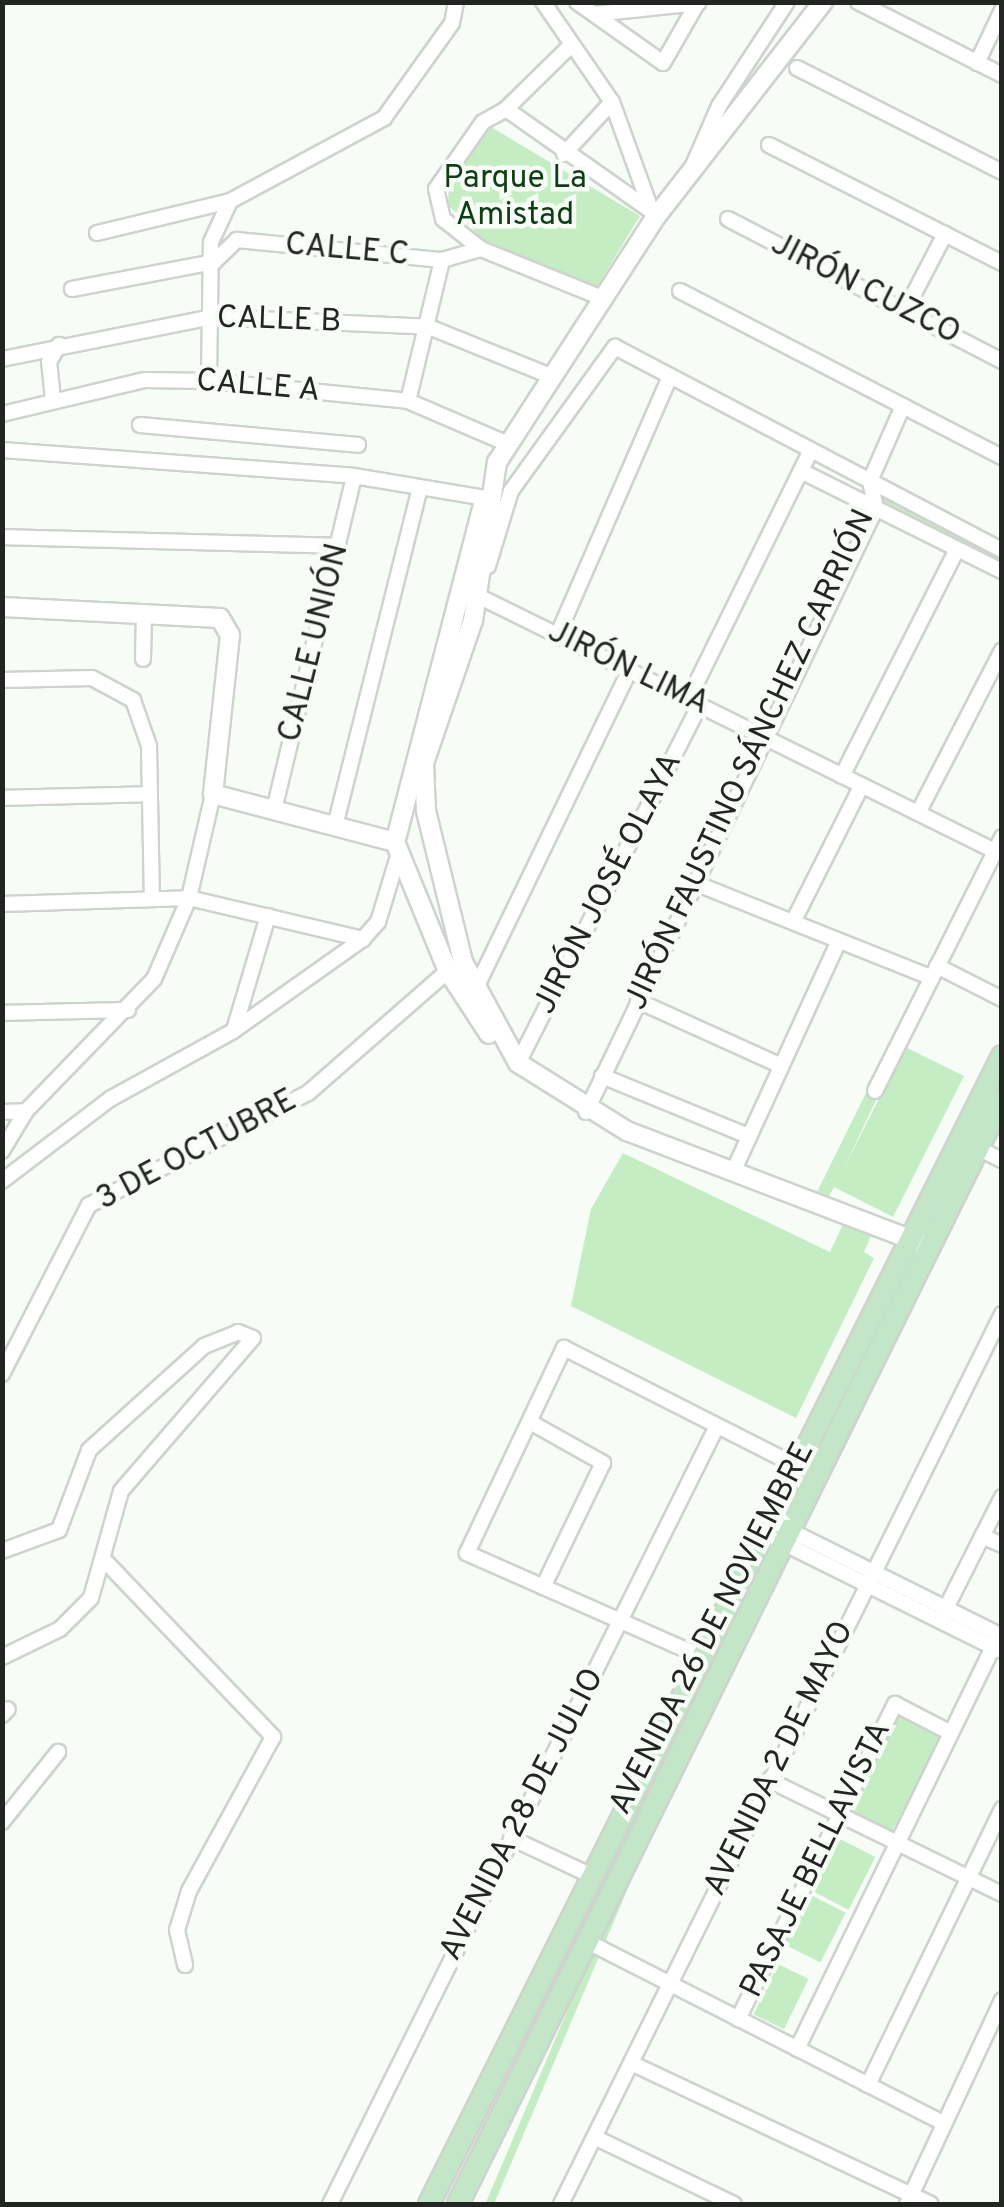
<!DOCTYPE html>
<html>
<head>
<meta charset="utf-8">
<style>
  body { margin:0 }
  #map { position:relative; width:1004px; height:2207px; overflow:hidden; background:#f7fcf7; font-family:Overpass,sans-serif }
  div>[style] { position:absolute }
  .green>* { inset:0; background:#c4edc4; transform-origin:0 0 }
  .roads { filter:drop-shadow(2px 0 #ced3ce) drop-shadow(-2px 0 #ced3ce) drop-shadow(0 2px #ced3ce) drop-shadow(0 -2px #ced3ce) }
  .minor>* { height:14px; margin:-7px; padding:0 7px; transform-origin:7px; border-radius:7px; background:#fff }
  .tertiary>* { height:18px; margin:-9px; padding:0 9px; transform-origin:9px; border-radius:9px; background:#fff }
  .secondary>* { height:20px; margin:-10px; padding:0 10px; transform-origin:10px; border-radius:10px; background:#c4e6c8 }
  span { translate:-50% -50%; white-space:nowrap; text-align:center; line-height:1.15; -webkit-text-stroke:9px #f7fcf7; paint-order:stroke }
  .park-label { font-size:32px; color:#103d15 }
  .street-label { font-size:32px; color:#232523 }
  .frame { position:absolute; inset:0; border:5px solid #232523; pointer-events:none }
</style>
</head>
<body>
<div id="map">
  <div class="green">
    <i style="clip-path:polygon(491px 127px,640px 216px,596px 288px,484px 240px,448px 205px,449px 184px)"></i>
    <i style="clip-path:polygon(878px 493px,1001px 555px,1001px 566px,879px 502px)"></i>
    <i style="clip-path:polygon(905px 1047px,964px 1076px,893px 1217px,834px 1187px,828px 1198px,817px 1192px,866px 1093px,877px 1098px,844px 1168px)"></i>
    <i style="clip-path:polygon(623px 1153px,830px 1252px,845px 1220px,872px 1233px,864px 1252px,874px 1258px,796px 1418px,571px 1306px,591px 1209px)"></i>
    <i style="clip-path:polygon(912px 1256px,787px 1518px,782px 1516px)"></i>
    <i style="left:768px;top:1538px;width:8px;height:742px;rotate:23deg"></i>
    <i style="left:899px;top:1709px;width:51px;height:119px;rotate:28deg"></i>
    <i style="left:838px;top:1838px;width:42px;height:59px;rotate:27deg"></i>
    <i style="left:811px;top:1895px;width:39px;height:56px;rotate:27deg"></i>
    <i style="left:778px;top:1964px;width:34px;height:56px;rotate:26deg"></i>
  </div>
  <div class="roads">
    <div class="minor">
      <i style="left:543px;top:2px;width:121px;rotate:55.4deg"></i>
      <i style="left:612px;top:102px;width:115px;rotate:70.1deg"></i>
      <i style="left:577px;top:2px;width:105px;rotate:35.3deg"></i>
      <i style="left:663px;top:63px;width:70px;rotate:-60.2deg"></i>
      <i style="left:858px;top:2px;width:161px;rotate:26.9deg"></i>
      <i style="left:594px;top:14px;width:105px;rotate:-6deg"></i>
      <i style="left:977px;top:63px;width:59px;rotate:-64.7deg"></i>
      <i style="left:797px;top:68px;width:230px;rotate:26.9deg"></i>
      <i style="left:506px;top:109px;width:90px;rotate:-44.5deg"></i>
      <i style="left:769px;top:145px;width:261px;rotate:26.9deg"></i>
      <i style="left:564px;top:154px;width:71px;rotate:-47.3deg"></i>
      <i style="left:691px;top:170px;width:70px;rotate:-66.4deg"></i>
      <i style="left:719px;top:106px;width:124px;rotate:-56.8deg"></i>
      <i style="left:728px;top:219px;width:309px;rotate:27.4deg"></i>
      <i style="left:97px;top:233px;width:137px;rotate:-13.5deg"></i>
      <i style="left:481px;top:249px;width:48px;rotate:-141.7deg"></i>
      <i style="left:443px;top:219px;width:31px;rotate:-103deg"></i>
      <i style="left:436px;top:189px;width:82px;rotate:-55deg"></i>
      <i style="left:483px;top:122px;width:26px;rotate:-29deg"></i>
      <i style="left:506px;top:109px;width:184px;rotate:35.1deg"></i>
      <i style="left:72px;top:289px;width:145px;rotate:-10.8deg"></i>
      <i style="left:214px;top:262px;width:32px;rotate:-44deg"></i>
      <i style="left:237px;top:240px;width:206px;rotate:5.6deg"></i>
      <i style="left:442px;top:260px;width:41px;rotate:-15.8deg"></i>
      <i style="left:481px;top:249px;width:128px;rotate:22deg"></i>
      <i style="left:680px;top:291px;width:362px;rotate:27.3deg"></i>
      <i style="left:905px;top:311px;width:87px;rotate:-62.5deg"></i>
      <i style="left:2px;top:359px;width:214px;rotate:-11.3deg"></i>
      <i style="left:212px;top:317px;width:217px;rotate:2.6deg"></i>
      <i style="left:429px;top:327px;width:131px;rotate:22deg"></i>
      <i style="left:209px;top:381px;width:139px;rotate:-89.2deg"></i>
      <i style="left:211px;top:242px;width:45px;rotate:-65.1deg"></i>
      <i style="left:230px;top:201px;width:175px;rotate:-28.3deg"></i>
      <i style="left:384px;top:118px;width:117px;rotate:-54.4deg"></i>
      <i style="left:452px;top:23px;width:21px;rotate:-79deg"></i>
      <i style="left:53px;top:399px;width:37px;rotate:-96deg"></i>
      <i style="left:49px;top:362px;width:20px;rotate:-60deg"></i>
      <i style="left:408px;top:401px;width:145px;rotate:-76.4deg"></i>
      <i style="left:2px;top:414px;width:147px;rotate:-13.4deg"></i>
      <i style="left:145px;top:380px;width:64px;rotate:0.9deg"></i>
      <i style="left:209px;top:381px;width:200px;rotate:5.7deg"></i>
      <i style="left:408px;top:401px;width:109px;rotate:23.3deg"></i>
      <i style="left:140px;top:425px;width:219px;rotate:5.2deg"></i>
      <i style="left:2px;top:450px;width:353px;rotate:4.2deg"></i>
      <i style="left:354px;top:476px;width:134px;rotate:9.5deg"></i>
      <i style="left:801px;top:471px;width:225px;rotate:26.5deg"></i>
      <i style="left:2px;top:537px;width:337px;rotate:1.5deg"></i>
      <i style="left:488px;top:566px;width:78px;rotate:-73deg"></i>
      <i style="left:511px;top:491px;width:178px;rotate:-54.2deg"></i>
      <i style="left:615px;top:347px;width:437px;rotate:27.7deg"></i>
      <i style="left:476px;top:595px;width:579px;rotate:26.26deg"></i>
      <i style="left:558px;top:634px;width:280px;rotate:-66.5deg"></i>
      <i style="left:143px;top:659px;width:47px;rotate:-88.8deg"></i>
      <i style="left:2px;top:680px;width:90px;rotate:-1.3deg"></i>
      <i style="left:92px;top:678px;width:47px;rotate:28.2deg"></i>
      <i style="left:133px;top:700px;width:49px;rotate:70.8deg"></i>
      <i style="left:149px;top:746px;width:153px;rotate:88.9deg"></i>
      <i style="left:689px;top:698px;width:276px;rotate:-63.8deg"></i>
      <i style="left:842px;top:776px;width:254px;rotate:-63.1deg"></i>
      <i style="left:2px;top:798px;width:148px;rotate:-1.5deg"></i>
      <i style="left:274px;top:810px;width:343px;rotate:-76.5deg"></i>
      <i style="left:918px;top:813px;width:183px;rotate:-62.7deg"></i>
      <i style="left:335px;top:826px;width:349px;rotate:-75.9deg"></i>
      <i style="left:695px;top:883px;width:255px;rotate:21.8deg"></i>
      <i style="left:2px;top:904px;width:187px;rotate:-1.8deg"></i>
      <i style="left:189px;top:898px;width:179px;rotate:13.3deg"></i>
      <i style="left:793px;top:922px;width:153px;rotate:-63.3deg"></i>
      <i style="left:937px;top:966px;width:73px;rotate:26.9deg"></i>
      <i style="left:475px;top:990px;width:356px;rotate:-64.2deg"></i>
      <i style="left:638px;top:1001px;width:157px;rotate:24.4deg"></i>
      <i style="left:2px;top:1013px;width:126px;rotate:-1.4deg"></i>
      <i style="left:234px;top:1030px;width:119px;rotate:-73.4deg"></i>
      <i style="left:518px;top:1063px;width:402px;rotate:-63.1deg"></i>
      <i style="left:602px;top:1076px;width:158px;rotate:22.3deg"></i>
      <i style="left:875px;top:1091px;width:284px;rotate:-63.4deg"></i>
      <i style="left:2px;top:1112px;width:24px;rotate:-2deg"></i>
      <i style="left:586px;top:1112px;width:670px;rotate:-64.35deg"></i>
      <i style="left:876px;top:508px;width:28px;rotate:-103deg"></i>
      <i style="left:870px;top:481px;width:82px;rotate:-66.3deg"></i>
      <i style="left:978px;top:1148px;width:27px;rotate:27deg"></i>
      <i style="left:2px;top:1151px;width:47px;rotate:-59deg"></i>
      <i style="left:26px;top:1111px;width:184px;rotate:-45.9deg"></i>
      <i style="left:154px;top:979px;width:88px;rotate:-66.6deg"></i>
      <i style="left:189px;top:898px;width:107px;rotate:-77deg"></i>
      <i style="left:733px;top:1172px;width:254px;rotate:-65.4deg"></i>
      <i style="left:2px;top:1181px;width:136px;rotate:-37.2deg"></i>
      <i style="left:110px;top:1099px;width:141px;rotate:-28.9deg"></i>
      <i style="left:233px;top:1031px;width:159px;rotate:-35.3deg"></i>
      <i style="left:363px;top:939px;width:23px;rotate:-49deg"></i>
      <i style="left:378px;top:922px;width:72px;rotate:-73.1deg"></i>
      <i style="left:2px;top:1374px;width:190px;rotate:-62.8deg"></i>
      <i style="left:89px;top:1205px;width:246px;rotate:-27.1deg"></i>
      <i style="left:308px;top:1093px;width:186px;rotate:-41.1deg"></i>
      <i style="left:530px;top:1422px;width:84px;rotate:29.3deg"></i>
      <i style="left:603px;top:1463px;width:138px;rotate:115.8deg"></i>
      <i style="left:783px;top:1527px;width:245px;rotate:26.5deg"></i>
      <i style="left:982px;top:1536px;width:22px;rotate:24deg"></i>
      <i style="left:777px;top:1540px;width:248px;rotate:26.4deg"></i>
      <i style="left:2px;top:1551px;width:61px;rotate:-20.2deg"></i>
      <i style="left:59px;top:1530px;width:85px;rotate:-69.4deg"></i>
      <i style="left:89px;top:1450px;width:155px;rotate:-42.1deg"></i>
      <i style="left:204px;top:1346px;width:37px;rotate:-22deg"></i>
      <i style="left:238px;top:1332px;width:16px;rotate:22deg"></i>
      <i style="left:253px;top:1338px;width:202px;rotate:130.8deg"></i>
      <i style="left:121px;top:1491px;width:111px;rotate:105.7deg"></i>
      <i style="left:91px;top:1598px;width:44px;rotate:135deg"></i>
      <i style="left:60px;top:1629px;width:64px;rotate:154.2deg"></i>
      <i style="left:106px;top:1562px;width:242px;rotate:46.3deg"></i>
      <i style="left:273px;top:1737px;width:175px;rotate:118.6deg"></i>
      <i style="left:189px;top:1891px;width:41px;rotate:107.1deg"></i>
      <i style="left:177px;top:1930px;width:36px;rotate:77deg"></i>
      <i style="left:944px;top:1612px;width:129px;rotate:-63.2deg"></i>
      <i style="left:700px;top:1656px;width:255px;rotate:-156.2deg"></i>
      <i style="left:467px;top:1553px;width:227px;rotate:-64.7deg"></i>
      <i style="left:564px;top:1348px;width:259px;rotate:26.9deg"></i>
      <i style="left:2px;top:1715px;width:8px;rotate:-45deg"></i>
      <i style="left:769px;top:1780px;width:259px;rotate:26.1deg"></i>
      <i style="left:2px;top:1822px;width:90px;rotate:-51.3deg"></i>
      <i style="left:511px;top:1838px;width:87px;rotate:25.1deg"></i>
      <i style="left:588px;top:1942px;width:398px;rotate:27deg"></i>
      <i style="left:738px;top:2019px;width:352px;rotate:-63.5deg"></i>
      <i style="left:895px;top:1704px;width:63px;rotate:27.4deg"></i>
      <i style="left:797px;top:2049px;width:461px;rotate:-64deg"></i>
      <i style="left:631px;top:2063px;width:331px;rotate:25.2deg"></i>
      <i style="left:868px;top:2085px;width:307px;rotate:-64.1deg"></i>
      <i style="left:594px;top:2137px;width:155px;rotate:25.6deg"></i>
      <i style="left:330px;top:2204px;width:869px;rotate:-63.55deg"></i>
      <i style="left:561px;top:2204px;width:993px;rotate:-63.64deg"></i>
      <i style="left:907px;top:2204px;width:225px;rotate:-65deg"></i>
    </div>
    <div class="tertiary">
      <i style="left:823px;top:2px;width:270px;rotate:127.9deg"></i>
      <i style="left:657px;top:215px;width:294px;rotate:122.9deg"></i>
      <i style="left:497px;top:462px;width:160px;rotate:98.6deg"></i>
      <i style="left:473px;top:620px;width:151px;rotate:108.9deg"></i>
      <i style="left:424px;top:763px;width:48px;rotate:87.6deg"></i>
      <i style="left:426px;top:811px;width:155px;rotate:76.2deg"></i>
      <i style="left:463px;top:962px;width:115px;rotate:61.4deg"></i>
      <i style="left:518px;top:1063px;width:128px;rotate:32deg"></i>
      <i style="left:627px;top:1131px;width:315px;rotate:20.9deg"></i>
      <i style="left:484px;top:501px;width:352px;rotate:104.6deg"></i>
      <i style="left:395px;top:842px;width:139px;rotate:67.7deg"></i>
      <i style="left:448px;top:971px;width:75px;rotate:56.9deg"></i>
      <i style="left:2px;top:607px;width:218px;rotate:2.9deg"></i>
      <i style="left:220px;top:618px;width:20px;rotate:60deg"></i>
      <i style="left:230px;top:635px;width:160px;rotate:96.1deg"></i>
      <i style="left:213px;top:794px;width:188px;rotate:14.8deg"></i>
    </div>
    <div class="secondary">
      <i style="left:429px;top:2204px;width:1283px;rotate:-63.47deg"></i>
      <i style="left:458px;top:2204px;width:1231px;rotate:-63.77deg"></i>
    </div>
  </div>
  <div class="park-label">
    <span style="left:515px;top:198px">Parque La<br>Amistad</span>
  </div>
  <div class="street-label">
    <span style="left:347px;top:251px;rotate:5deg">CALLE C</span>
    <span style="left:865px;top:290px;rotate:27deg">JIRÓN CUZCO</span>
    <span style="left:279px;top:321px;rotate:2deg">CALLE B</span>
    <span style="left:258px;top:387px;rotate:5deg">CALLE A</span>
    <span style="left:315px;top:643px;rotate:-76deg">CALLE UNIÓN</span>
    <span style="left:628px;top:669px;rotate:26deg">JIRÓN LIMA</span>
    <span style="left:751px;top:760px;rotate:-65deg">JIRÓN FAUSTINO SÁNCHEZ CARRIÓN</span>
    <span style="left:609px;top:884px;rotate:-63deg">JIRÓN JOSÉ OLAYA</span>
    <span style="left:197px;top:1151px;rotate:-28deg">3 DE OCTUBRE</span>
    <span style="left:713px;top:1629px;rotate:-63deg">AVENIDA 26 DE NOVIEMBRE</span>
    <span style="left:780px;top:1759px;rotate:-64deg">AVENIDA 2 DE MAYO</span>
    <span style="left:523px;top:1815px;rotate:-63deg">AVENIDA 28 DE JULIO</span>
    <span style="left:817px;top:1860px;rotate:-64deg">PASAJE BELLAVISTA</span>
  </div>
  <div class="frame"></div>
</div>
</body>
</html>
